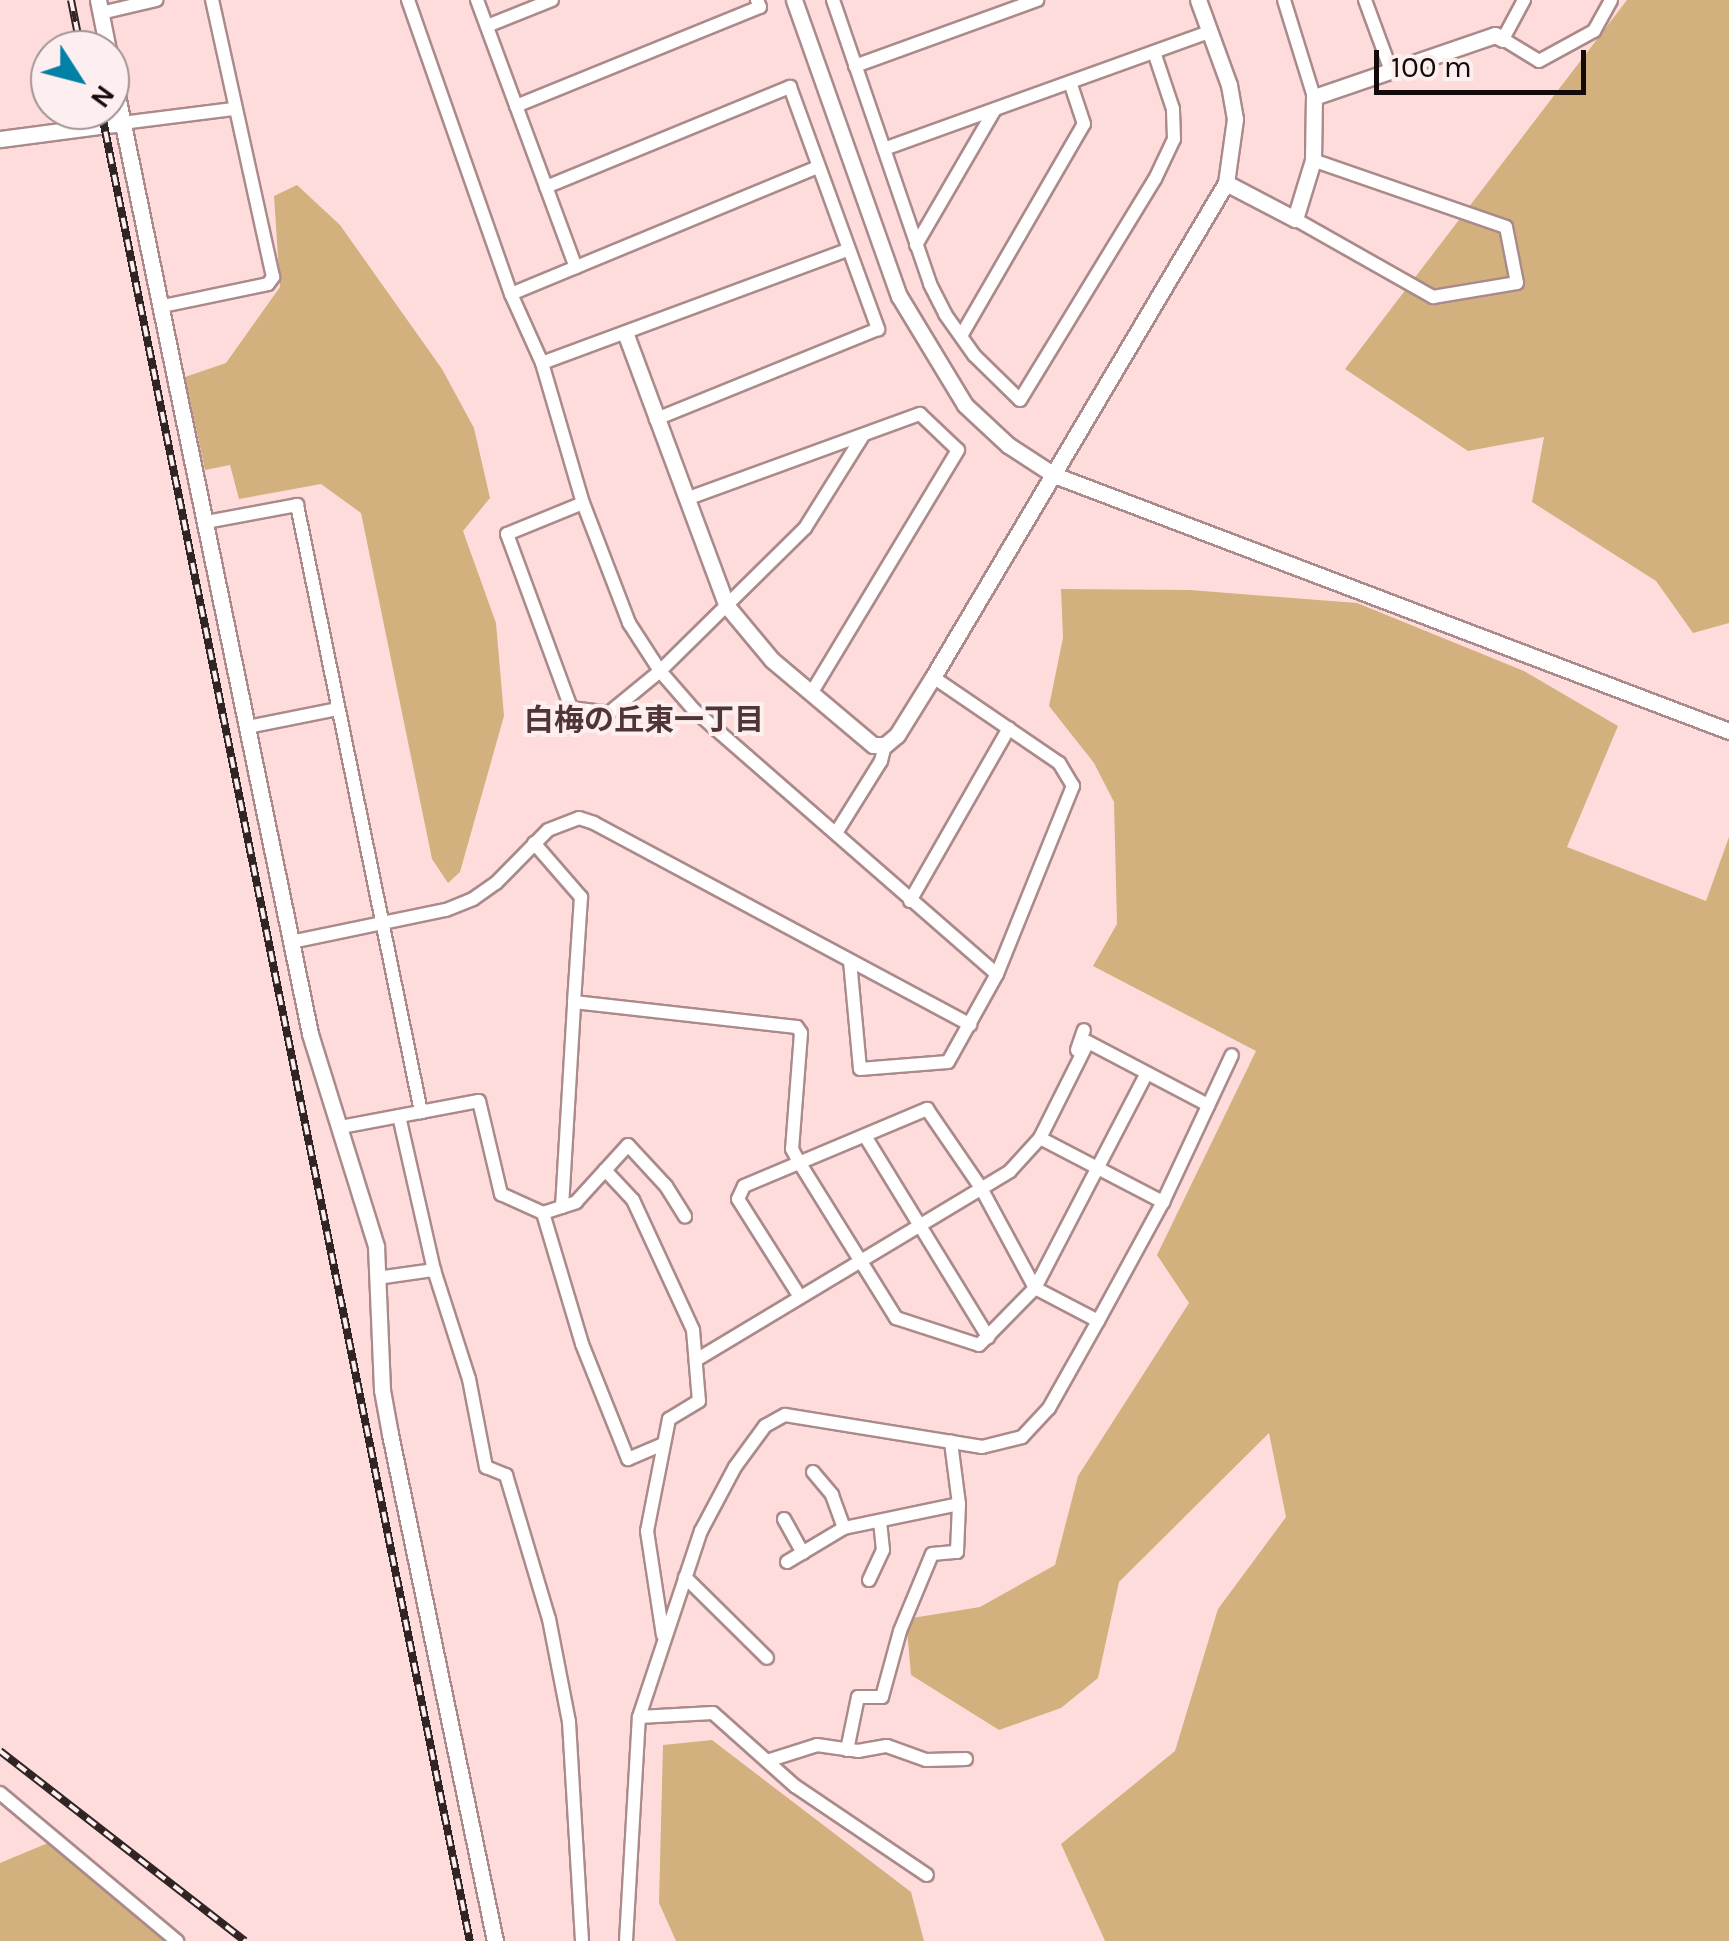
<!DOCTYPE html>
<html>
<head>
<meta charset="utf-8">
<style>
  body { margin:0 }
  #map { position:relative; width:1729px; height:1941px; overflow:hidden; background:#ffdcdc; font-family:Karla,"Noto Sans JP",sans-serif }
  div>[style] { position:absolute }
  .green>* { inset:0; background:#d2b17f }
  .roads { filter:drop-shadow(2px 0 #aa8a8a) drop-shadow(-2px 0 #aa8a8a) drop-shadow(0 2px #aa8a8a) drop-shadow(0 -2px #aa8a8a) }
  .minor>* { height:12px; margin:-6px; padding:0 6px; transform-origin:6px; border-radius:6px; background:#fff }
  .tertiary>* { height:15px; margin:-7.5px; padding:0 7.5px; transform-origin:7.5px; border-radius:7.5px; background:#fff }
  .rail>* { height:8px; margin-top:-4px; transform-origin:0; background:repeating-linear-gradient(90deg,#fdefef 0 11px,#312424 0 22px); box-sizing:border-box; border-block:2px solid #312424 }
  span { translate:-50% -50%; white-space:nowrap; text-align:center; line-height:1.15; -webkit-text-stroke:8px #fdefef; paint-order:stroke }
  .neighbourhood-label { font-size:30px; color:#503536; font-weight:700 }
  .north { position:absolute; left:30px; top:30px; width:100px; height:100px; box-sizing:border-box; background:#fdefef; border:2px solid #a09393; border-radius:50%; rotate:126deg; font-size:28px; font-weight:700; line-height:40px; text-align:center; color:#140a0a }
  .north::after { content:''; display:block; margin:auto; width:35px; height:45px; background:#0380a6; clip-path:polygon(50% 0,100% 100%,50% 72%,0 100%) }
  .scale { position:absolute; left:1374px; top:50px; width:212px; height:45px; box-sizing:border-box; border:5px solid #140a0a; border-top:0; padding-left:12px; font-size:30px; line-height:35px; white-space:nowrap; color:#140a0a; -webkit-text-stroke:8px #fdefef; paint-order:stroke }
</style>
</head>
<body>
<div id="map">
  <div class="green">
    <i style="clip-path:polygon(1627px 0,1729px 0,1729px 623px,1693px 633px,1656px 581px,1532px 502px,1544px 437px,1468px 451px,1345px 369px)"></i>
    <i style="clip-path:polygon(297px 185px,340px 225px,442px 369px,474px 428px,490px 498px,463px 531px,496px 623px,504px 716px,460px 872px,448px 883px,432px 859px,361px 513px,321px 484px,239px 499px,230px 465px,205px 470px,185px 377px,226px 363px,280px 287px,274px 196px)"></i>
    <i style="clip-path:polygon(1061px 589px,1190px 590px,1357px 603px,1524px 671px,1618px 726px,1567px 847px,1706px 901px,1729px 837px,1729px 1941px,1105px 1941px,1061px 1844px,1175px 1751px,1218px 1609px,1286px 1517px,1269px 1433px,1119px 1582px,1098px 1678px,1061px 1708px,999px 1730px,911px 1675px,906px 1619px,980px 1607px,1055px 1565px,1078px 1476px,1189px 1303px,1157px 1255px,1256px 1051px,1093px 966px,1117px 924px,1114px 802px,1094px 763px,1049px 706px,1063px 638px)"></i>
    <i style="clip-path:polygon(712px 1740px,911px 1892px,924px 1941px,676px 1941px,659px 1903px,663px 1745px)"></i>
    <i style="clip-path:polygon(48px 1843px,166px 1941px,0 1941px,0 1863px)"></i>
  </div>
  <div class="roads">
    <div class="minor">
      <i style="left:408px;top:0;width:312px;rotate:70.7deg"></i>
      <i style="left:511px;top:294px;width:76px;rotate:65.8deg"></i>
      <i style="left:542px;top:363px;width:146px;rotate:73.7deg"></i>
      <i style="left:583px;top:503px;width:129px;rotate:69deg"></i>
      <i style="left:629px;top:623px;width:57px;rotate:57.1deg"></i>
      <i style="left:660px;top:671px;width:52px;rotate:48.9deg"></i>
      <i style="left:694px;top:710px;width:402px;rotate:41.1deg"></i>
      <i style="left:477px;top:0;width:285px;rotate:69.7deg"></i>
      <i style="left:833px;top:0;width:300px;rotate:71.1deg"></i>
      <i style="left:930px;top:284px;width:34px;rotate:63deg"></i>
      <i style="left:945px;top:314px;width:50px;rotate:54.7deg"></i>
      <i style="left:974px;top:355px;width:64px;rotate:44.4deg"></i>
      <i style="left:1020px;top:400px;width:259px;rotate:-58.6deg"></i>
      <i style="left:1155px;top:179px;width:44px;rotate:-64.6deg"></i>
      <i style="left:1174px;top:139px;width:30px;rotate:-92deg"></i>
      <i style="left:1173px;top:109px;width:60px;rotate:-108.4deg"></i>
      <i style="left:1284px;top:0;width:102px;rotate:72.8deg"></i>
      <i style="left:1365px;top:0;width:72px;rotate:69.8deg"></i>
      <i style="left:1524px;top:0;width:44px;rotate:118.3deg"></i>
      <i style="left:1503px;top:39px;width:42px;rotate:31.4deg"></i>
      <i style="left:1539px;top:61px;width:63px;rotate:-28.6deg"></i>
      <i style="left:1594px;top:31px;width:35px;rotate:-61deg"></i>
      <i style="left:101px;top:13px;width:57px;rotate:-13.3deg"></i>
      <i style="left:487px;top:26px;width:70px;rotate:-21.8deg"></i>
      <i style="left:855px;top:66px;width:194px;rotate:-19.9deg"></i>
      <i style="left:516px;top:106px;width:263px;rotate:-22.1deg"></i>
      <i style="left:760px;top:7px;width:8px;rotate:-113deg"></i>
      <i style="left:122px;top:123px;width:112px;rotate:-7.2deg"></i>
      <i style="left:884px;top:149px;width:345px;rotate:-19.8deg"></i>
      <i style="left:546px;top:187px;width:264px;rotate:-22.3deg"></i>
      <i style="left:790px;top:87px;width:258px;rotate:70deg"></i>
      <i style="left:878px;top:329px;width:240px;rotate:157.9deg"></i>
      <i style="left:1295px;top:219px;width:159px;rotate:29.5deg"></i>
      <i style="left:1433px;top:297px;width:85px;rotate:-9.5deg"></i>
      <i style="left:1517px;top:283px;width:57px;rotate:-101.1deg"></i>
      <i style="left:1506px;top:227px;width:204px;rotate:-160.9deg"></i>
      <i style="left:916px;top:245px;width:157px;rotate:-59.8deg"></i>
      <i style="left:511px;top:294px;width:332px;rotate:-22.5deg"></i>
      <i style="left:163px;top:306px;width:107px;rotate:-11.8deg"></i>
      <i style="left:268px;top:284px;width:9px;rotate:-54deg"></i>
      <i style="left:273px;top:277px;width:284px;rotate:-102.4deg"></i>
      <i style="left:961px;top:336px;width:245px;rotate:-59.9deg"></i>
      <i style="left:1084px;top:124px;width:44px;rotate:-108.4deg"></i>
      <i style="left:542px;top:363px;width:325px;rotate:-20.3deg"></i>
      <i style="left:686px;top:499px;width:249px;rotate:-20deg"></i>
      <i style="left:920px;top:414px;width:52px;rotate:43.5deg"></i>
      <i style="left:958px;top:450px;width:285px;rotate:121.1deg"></i>
      <i style="left:583px;top:503px;width:82px;rotate:157.8deg"></i>
      <i style="left:507px;top:534px;width:185px;rotate:69.8deg"></i>
      <i style="left:571px;top:708px;width:38px;rotate:7deg"></i>
      <i style="left:609px;top:713px;width:66px;rotate:-39.5deg"></i>
      <i style="left:660px;top:671px;width:204px;rotate:-44.6deg"></i>
      <i style="left:805px;top:528px;width:107px;rotate:-57.9deg"></i>
      <i style="left:206px;top:522px;width:93px;rotate:-10.6deg"></i>
      <i style="left:297px;top:505px;width:620px;rotate:78.45deg"></i>
      <i style="left:248px;top:727px;width:91px;rotate:-11.4deg"></i>
      <i style="left:836px;top:833px;width:85px;rotate:-58deg"></i>
      <i style="left:881px;top:761px;width:16px;rotate:-76deg"></i>
      <i style="left:534px;top:843px;width:72px;rotate:49deg"></i>
      <i style="left:581px;top:897px;width:105px;rotate:93.8deg"></i>
      <i style="left:910px;top:901px;width:199px;rotate:-60.2deg"></i>
      <i style="left:291px;top:942px;width:158px;rotate:-11.7deg"></i>
      <i style="left:446px;top:910px;width:29px;rotate:-22deg"></i>
      <i style="left:473px;top:899px;width:28px;rotate:-35deg"></i>
      <i style="left:496px;top:883px;width:74px;rotate:-45.5deg"></i>
      <i style="left:548px;top:830px;width:33px;rotate:-21deg"></i>
      <i style="left:579px;top:818px;width:16px;rotate:18deg"></i>
      <i style="left:594px;top:823px;width:427px;rotate:28.2deg"></i>
      <i style="left:850px;top:961px;width:108px;rotate:84.7deg"></i>
      <i style="left:860px;top:1069px;width:88px;rotate:-4.5deg"></i>
      <i style="left:948px;top:1062px;width:101px;rotate:-60.9deg"></i>
      <i style="left:997px;top:974px;width:203px;rotate:-68deg"></i>
      <i style="left:1073px;top:786px;width:27px;rotate:-121deg"></i>
      <i style="left:1059px;top:763px;width:153px;rotate:-145.7deg"></i>
      <i style="left:1077px;top:1050px;width:21px;rotate:-71deg"></i>
      <i style="left:399px;top:1116px;width:158px;rotate:77.2deg"></i>
      <i style="left:434px;top:1270px;width:114px;rotate:72.2deg"></i>
      <i style="left:469px;top:1379px;width:90px;rotate:79.1deg"></i>
      <i style="left:486px;top:1467px;width:22px;rotate:22deg"></i>
      <i style="left:506px;top:1475px;width:150px;rotate:73.4deg"></i>
      <i style="left:549px;top:1619px;width:105px;rotate:79deg"></i>
      <i style="left:569px;top:1722px;width:219px;rotate:86.6deg"></i>
      <i style="left:341px;top:1127px;width:140px;rotate:-10.7deg"></i>
      <i style="left:479px;top:1101px;width:96px;rotate:76.7deg"></i>
      <i style="left:501px;top:1194px;width:46px;rotate:24.3deg"></i>
      <i style="left:543px;top:1213px;width:35px;rotate:-18deg"></i>
      <i style="left:576px;top:1202px;width:77px;rotate:-47.6deg"></i>
      <i style="left:628px;top:1145px;width:56px;rotate:47.2deg"></i>
      <i style="left:666px;top:1186px;width:36px;rotate:58deg"></i>
      <i style="left:865px;top:1136px;width:236px;rotate:58.5deg"></i>
      <i style="left:1040px;top:1138px;width:139px;rotate:27.5deg"></i>
      <i style="left:605px;top:1170px;width:41px;rotate:47deg"></i>
      <i style="left:633px;top:1200px;width:143px;rotate:65.2deg"></i>
      <i style="left:693px;top:1330px;width:71px;rotate:85.2deg"></i>
      <i style="left:699px;top:1401px;width:35px;rotate:149deg"></i>
      <i style="left:669px;top:1419px;width:114px;rotate:101.1deg"></i>
      <i style="left:647px;top:1531px;width:105px;rotate:81.3deg"></i>
      <i style="left:562px;top:1207px;width:205px;rotate:-86.6deg"></i>
      <i style="left:574px;top:1002px;width:224px;rotate:6.4deg"></i>
      <i style="left:797px;top:1027px;width:7px;rotate:56deg"></i>
      <i style="left:801px;top:1033px;width:116px;rotate:94.4deg"></i>
      <i style="left:792px;top:1149px;width:15px;rotate:62deg"></i>
      <i style="left:799px;top:1162px;width:184px;rotate:58.1deg"></i>
      <i style="left:896px;top:1318px;width:87px;rotate:18deg"></i>
      <i style="left:979px;top:1345px;width:80px;rotate:-45.5deg"></i>
      <i style="left:1035px;top:1288px;width:242px;rotate:-62.5deg"></i>
      <i style="left:543px;top:1213px;width:137px;rotate:73.4deg"></i>
      <i style="left:582px;top:1344px;width:124px;rotate:68.2deg"></i>
      <i style="left:628px;top:1459px;width:39px;rotate:-23deg"></i>
      <i style="left:377px;top:1278px;width:58px;rotate:-8deg"></i>
      <i style="left:800px;top:1297px;width:116px;rotate:-122.3deg"></i>
      <i style="left:738px;top:1199px;width:14px;rotate:-65deg"></i>
      <i style="left:744px;top:1186px;width:199px;rotate:-22.8deg"></i>
      <i style="left:927px;top:1109px;width:96px;rotate:55.6deg"></i>
      <i style="left:981px;top:1188px;width:114px;rotate:61.6deg"></i>
      <i style="left:1035px;top:1288px;width:71px;rotate:27.6deg"></i>
      <i style="left:696px;top:1360px;width:366px;rotate:-31deg"></i>
      <i style="left:1010px;top:1171px;width:45px;rotate:-47.7deg"></i>
      <i style="left:1040px;top:1138px;width:107px;rotate:-63.4deg"></i>
      <i style="left:1088px;top:1042px;width:136px;rotate:27.7deg"></i>
      <i style="left:813px;top:1472px;width:30px;rotate:50deg"></i>
      <i style="left:832px;top:1495px;width:35px;rotate:70deg"></i>
      <i style="left:784px;top:1519px;width:39px;rotate:61deg"></i>
      <i style="left:787px;top:1562px;width:66px;rotate:-30.8deg"></i>
      <i style="left:844px;top:1528px;width:117px;rotate:-11.8deg"></i>
      <i style="left:685px;top:1577px;width:115px;rotate:44.6deg"></i>
      <i style="left:869px;top:1580px;width:33px;rotate:-65deg"></i>
      <i style="left:883px;top:1550px;width:29px;rotate:-96deg"></i>
      <i style="left:639px;top:1717px;width:74px;rotate:-3.1deg"></i>
      <i style="left:713px;top:1713px;width:110px;rotate:41.7deg"></i>
      <i style="left:795px;top:1786px;width:159px;rotate:34deg"></i>
      <i style="left:847px;top:1750px;width:54px;rotate:-78.3deg"></i>
      <i style="left:858px;top:1697px;width:24px"></i>
      <i style="left:882px;top:1697px;width:68px;rotate:-74.7deg"></i>
      <i style="left:900px;top:1631px;width:83px;rotate:-67.4deg"></i>
      <i style="left:932px;top:1554px;width:25px;rotate:-5deg"></i>
      <i style="left:957px;top:1552px;width:48px;rotate:-87.6deg"></i>
      <i style="left:959px;top:1504px;width:63px;rotate:-97.4deg"></i>
      <i style="left:767px;top:1761px;width:52px;rotate:-17.7deg"></i>
      <i style="left:817px;top:1745px;width:41px;rotate:8.3deg"></i>
      <i style="left:858px;top:1751px;width:29px;rotate:-10deg"></i>
      <i style="left:887px;top:1746px;width:41px;rotate:19.7deg"></i>
      <i style="left:926px;top:1760px;width:40px;rotate:-1.4deg"></i>
      <i style="left:0;top:1793px;width:231px;rotate:39.9deg"></i>
      <i style="left:626px;top:1941px;width:224px;rotate:-86.7deg"></i>
      <i style="left:639px;top:1717px;width:196px;rotate:-71.6deg"></i>
      <i style="left:701px;top:1531px;width:72px;rotate:-62deg"></i>
      <i style="left:735px;top:1467px;width:51px;rotate:-53.8deg"></i>
      <i style="left:765px;top:1426px;width:23px;rotate:-29deg"></i>
      <i style="left:785px;top:1415px;width:200px;rotate:9.2deg"></i>
      <i style="left:982px;top:1447px;width:41px;rotate:-14deg"></i>
      <i style="left:1022px;top:1437px;width:40px;rotate:-47deg"></i>
      <i style="left:1049px;top:1408px;width:100px;rotate:-60.6deg"></i>
      <i style="left:1098px;top:1321px;width:136px;rotate:-61.4deg"></i>
      <i style="left:1163px;top:1202px;width:162px;rotate:-64.9deg"></i>
    </div>
    <div class="tertiary">
      <i style="left:98px;top:0;width:51px;rotate:78.7deg"></i>
      <i style="left:794px;top:0;width:314px;rotate:70.5deg"></i>
      <i style="left:899px;top:296px;width:127px;rotate:58.8deg"></i>
      <i style="left:965px;top:405px;width:59px;rotate:42.9deg"></i>
      <i style="left:1008px;top:445px;width:55px;rotate:33.1deg"></i>
      <i style="left:1054px;top:475px;width:722px;rotate:20.77deg"></i>
      <i style="left:110px;top:61px;width:993px;rotate:78.38deg"></i>
      <i style="left:310px;top:1034px;width:222px;rotate:72.7deg"></i>
      <i style="left:376px;top:1246px;width:144px;rotate:87.6deg"></i>
      <i style="left:382px;top:1390px;width:45px;rotate:79.7deg"></i>
      <i style="left:390px;top:1434px;width:518px;rotate:78.3deg"></i>
      <i style="left:0;top:139px;width:123px;rotate:-7.5deg"></i>
      <i style="left:1226px;top:183px;width:78px;rotate:27.6deg"></i>
      <i style="left:1295px;top:219px;width:62px;rotate:-73deg"></i>
      <i style="left:1313px;top:160px;width:63px;rotate:-89.1deg"></i>
      <i style="left:1314px;top:97px;width:191px;rotate:-18.9deg"></i>
      <i style="left:1495px;top:35px;width:9px;rotate:27deg"></i>
      <i style="left:626px;top:335px;width:289px;rotate:69.6deg"></i>
      <i style="left:727px;top:606px;width:70px;rotate:50.2deg"></i>
      <i style="left:772px;top:660px;width:132px;rotate:40.1deg"></i>
      <i style="left:873px;top:745px;width:12px"></i>
      <i style="left:885px;top:745px;width:16px;rotate:-40deg"></i>
      <i style="left:897px;top:735px;width:68px;rotate:-58.2deg"></i>
      <i style="left:933px;top:677px;width:574px;rotate:-59.33deg"></i>
      <i style="left:1226px;top:183px;width:65px;rotate:-82deg"></i>
      <i style="left:1235px;top:119px;width:35px;rotate:-100deg"></i>
      <i style="left:1229px;top:85px;width:90px;rotate:-110deg"></i>
    </div>
  </div>
  <div class="rail">
    <i style="left:71px;top:0;width:51px;rotate:78.7deg"></i>
    <i style="left:101px;top:110px;width:1868px;rotate:78.61deg"></i>
    <i style="left:0;top:1751px;width:310px;rotate:37.8deg"></i>
  </div>
  <div class="neighbourhood-label">
    <span style="left:644px;top:720px">白梅の丘東一丁目</span>
  </div>
  <div class="north">N</div>
  <div class="scale">100 m</div>
</div>
</body>
</html>
